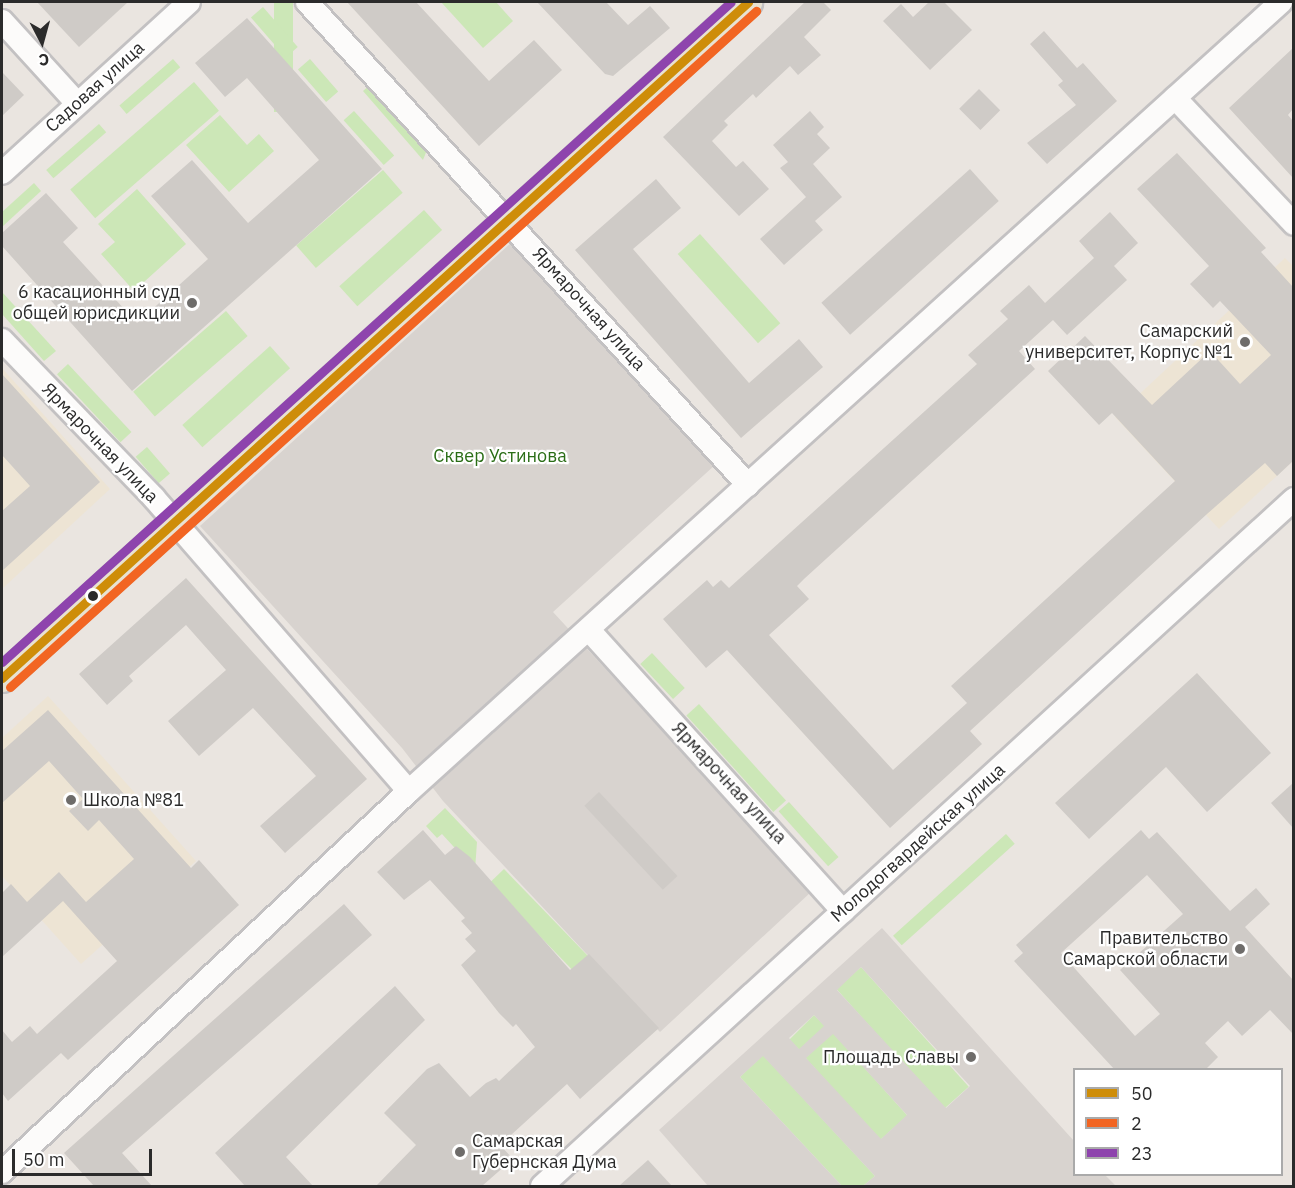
<!DOCTYPE html>
<html>
<head>
<meta charset="utf-8">
<style>
  body { margin:0 }
  #map { position:relative; width:1295px; height:1188px; overflow:hidden; background:#eae5e0; font-family:"IBM Plex Sans",sans-serif }
  div>[style] { position:absolute }
  .education>* { inset:0; background:#ede4d4 }
  .green>* { inset:0; background:#cce7b7; transform-origin:0 0 }
  .plaza>* { inset:0; background:#d8d3cf }
  .building>* { inset:0; background:#cfcbc7; transform-origin:0 0 }
  .roads { filter:drop-shadow(2px 0 #c3c1c2) drop-shadow(-2px 0 #c3c1c2) drop-shadow(0 2px #c3c1c2) drop-shadow(0 -2px #c3c1c2) }
  .minor>* { height:22px; margin:-11px; padding:0 11px; transform-origin:11px; border-radius:11px; background:#fcfbfa }
  .major>* { height:27px; margin:-13.5px; padding:0 13.5px; transform-origin:13.5px; border-radius:13.5px; background:#e8e2d2 }
  .bus-1>* { height:9px; margin:-4.5px; padding:0 4.5px; transform-origin:4.5px; border-radius:4.5px; background:#ce8d09 }
  .bus-2>* { height:9px; margin:-4.5px; padding:0 4.5px; transform-origin:4.5px; border-radius:4.5px; background:#f26522 }
  .bus-3>* { height:9px; margin:-4.5px; padding:0 4.5px; transform-origin:4.5px; border-radius:4.5px; background:#8e44ad }
  .dots>* { width:16px; height:16px; translate:-50% -50%; box-sizing:border-box; border:3px solid #fff; border-radius:50% }
  span { translate:-50% -50%; white-space:nowrap; text-align:center; line-height:1.15; -webkit-text-stroke:4.5px #fff; paint-order:stroke }
  .street-label { font-size:18px; color:#2b2b2b }
  .poi-label { font-size:18px; color:#2b2b2b }
  .right { translate:-100% -50%; text-align:right }
  .left { translate:0 -50%; text-align:left }
  .park-label { font-size:18px; color:#2a6d16 }
  .frame { position:absolute; inset:0; border:3px solid #2b2b2b; pointer-events:none }
  .legend { position:absolute; left:1073px; top:1068px; width:210px; height:108px; box-sizing:border-box; background:#fff; border:2px solid #aaa; margin:0; padding:8px 10px; list-style:none; font-size:18px; color:#2b2b2b }
  .legend li { display:flex; align-items:center; gap:12px; height:30px }
  .legend b { width:30px; border:2px solid #aaa }
  .north { position:absolute; left:12px; top:12px; width:60px; height:60px; -webkit-text-stroke:4px #fff; paint-order:stroke; rotate:174deg; font-size:16px; font-weight:700; line-height:24px; text-align:center; color:#2b2b2b }
  .north::after { content:''; display:block; margin:auto; width:21px; height:27px; background:#2b2b2b; clip-path:polygon(50% 0,100% 100%,50% 72%,0 100%) }
  .scale { position:absolute; left:12px; top:1149px; width:140px; height:27px; box-sizing:border-box; border:3px solid #2b2b2b; border-top:0; padding-left:8px; font-size:18px; line-height:21px; white-space:nowrap; color:#2b2b2b; -webkit-text-stroke:4px #fff; paint-order:stroke }
</style>
</head>
<body>
<div id="map">
  <div class="education">
    <i style="clip-path:polygon(1285px 258px,1293px 266px,1293px 461px,1219px 529px,1115px 417px)"></i>
    <i style="clip-path:polygon(2px 368px,110px 489px,2px 589px)"></i>
    <i style="clip-path:polygon(48px 696px,196px 861px,81px 964px,2px 876px,2px 738px)"></i>
  </div>
  <div class="green">
    <i style="left:274px;top:2px;width:19px;height:110px"></i>
    <i style="clip-path:polygon(441px 2px,496px 2px,513px 21px,483px 48px)"></i>
    <i style="left:263px;top:7px;width:53px;height:16px;rotate:49deg"></i>
    <i style="left:173px;top:59px;width:11px;height:71px;rotate:49deg"></i>
    <i style="left:310px;top:59px;width:43px;height:16px;rotate:49deg"></i>
    <i style="left:194px;top:82px;width:38px;height:164px;rotate:49deg"></i>
    <i style="clip-path:polygon(373px 82px,429px 145px,423px 160px,363px 91px)"></i>
    <i style="left:354px;top:111px;width:60px;height:14px;rotate:48deg"></i>
    <i style="clip-path:polygon(220px 115px,247px 145px,259px 134px,274px 151px,229px 192px,186px 145px)"></i>
    <i style="left:99px;top:124px;width:11px;height:70px;rotate:49deg"></i>
    <i style="left:383px;top:170px;width:30px;height:115px;rotate:49deg"></i>
    <i style="clip-path:polygon(34px 183px,41px 191px,2px 227px,2px 212px)"></i>
    <i style="clip-path:polygon(137px 189px,186px 244px,134px 291px,101px 254px,115px 242px,98px 224px)"></i>
    <i style="left:424px;top:210px;width:27px;height:114px;rotate:48deg"></i>
    <i style="left:700px;top:234px;width:120px;height:30px;rotate:48deg"></i>
    <i style="clip-path:polygon(2px 292px,56px 351px,44px 361px,2px 314px)"></i>
    <i style="left:226px;top:311px;width:33px;height:123px;rotate:49deg"></i>
    <i style="left:270px;top:346px;width:30px;height:118px;rotate:48deg"></i>
    <i style="left:68px;top:364px;width:93px;height:15px;rotate:47deg"></i>
    <i style="left:147px;top:447px;width:35px;height:15px;rotate:49deg"></i>
    <i style="left:652px;top:653px;width:48px;height:16px;rotate:47deg"></i>
    <i style="left:699px;top:704px;width:130px;height:17px;rotate:48deg"></i>
    <i style="left:789px;top:802px;width:74px;height:14px;rotate:48deg"></i>
    <i style="clip-path:polygon(445px 808px,477px 842px,475px 870px,442px 834px,437px 838px,426px 826px)"></i>
    <i style="left:1006px;top:834px;width:13px;height:152px;rotate:48deg"></i>
    <i style="left:504px;top:869px;width:122px;height:21px;rotate:46deg"></i>
    <i style="left:861px;top:967px;width:161px;height:33px;rotate:48deg"></i>
    <i style="left:814px;top:1015px;width:16px;height:35px;rotate:45deg"></i>
    <i style="left:833px;top:1033px;width:111px;height:37px;rotate:48deg"></i>
    <i style="clip-path:polygon(763px 1055px,875px 1176px,863px 1186px,842px 1186px,740px 1077px)"></i>
  </div>
  <div class="plaza">
    <i style="clip-path:polygon(512px 242px,715px 465px,553px 612px,811px 892px,660px 1032px,443px 801px,402px 748px,200px 526px)"></i>
    <i style="clip-path:polygon(evenodd,882px 928px,1074px 1141px,1074px 1174px,1105px 1175px,1116px 1186px,863px 1186px,875px 1176px,763px 1056px,740px 1077px,842px 1186px,708px 1186px,659px 1130px,882px 928px,861px 967px,970px 1086px,946px 1108px,837px 990px,861px 967px,882px 928px,814px 1015px,824px 1026px,799px 1049px,789px 1038px,814px 1015px,882px 928px,833px 1034px,907px 1115px,881px 1139px,806px 1058px,833px 1034px)"></i>
  </div>
  <div class="building">
    <i style="clip-path:polygon(37px 2px,128px 2px,79px 47px)"></i>
    <i style="clip-path:polygon(347px 2px,416px 2px,489px 81px,534px 40px,562px 70px,479px 146px)"></i>
    <i style="clip-path:polygon(537px 2px,606px 2px,628px 25px,650px 6px,670px 28px,613px 76px,605px 74px)"></i>
    <i style="clip-path:polygon(805px 2px,823px 2px,831px 10px,804px 37px,821px 55px,798px 75px,790px 66px,756px 98px,753px 94px,724px 121px,728px 125px,712px 141px,736px 167px,743px 161px,769px 189px,739px 216px,663px 137px)"></i>
    <i style="clip-path:polygon(929px 2px,944px 2px,972px 30px,930px 70px,883px 21px,901px 4px,913px 17px)"></i>
    <i style="clip-path:polygon(247px 18px,382px 169px,132px 391px,2px 246px,2px 233px,46px 193px,78px 228px,63px 242px,137px 323px,208px 259px,151px 196px,192px 160px,248px 223px,319px 160px,247px 78px,225px 97px,195px 63px)"></i>
    <i style="clip-path:polygon(1044px 31px,1077px 68px,1083px 63px,1117px 101px,1047px 164px,1027px 143px,1076px 105px,1058px 85px,1063px 81px,1030px 44px)"></i>
    <i style="clip-path:polygon(1293px 48px,1293px 109px,1288px 115px,1293px 121px,1293px 178px,1229px 108px)"></i>
    <i style="clip-path:polygon(2px 72px,24px 95px,2px 116px)"></i>
    <i style="left:979px;top:89px;width:30px;height:28px;rotate:45deg"></i>
    <i style="clip-path:polygon(810px 111px,824px 127px,817px 134px,830px 148px,813px 164px,842px 197px,815px 221px,823px 230px,784px 265px,760px 239px,806px 197px,780px 168px,788px 162px,773px 145px)"></i>
    <i style="clip-path:polygon(1177px 153px,1266px 248px,1261px 252px,1293px 287px,1293px 461px,1277px 476px,1265px 463px,1207px 514px,970px 731px,982px 744px,890px 828px,727px 650px,706px 668px,663px 619px,707px 580px,713px 587px,721px 580px,729px 588px,977px 364px,968px 355px,1008px 319px,1000px 311px,1029px 285px,1045px 303px,1094px 258px,1079px 241px,1110px 212px,1138px 243px,1114px 266px,1127px 280px,1067px 335px,1053px 320px,1019px 351px,1035px 369px,804px 579px,797px 586px,809px 599px,769px 635px,893px 770px,967px 703px,951px 686px,1175px 481px,1112px 413px,1099px 425px,1048px 371px,1085px 336px,1152px 405px,1210px 351px,1240px 384px,1271px 355px,1220px 301px,1213px 308px,1190px 284px,1209px 266px,1137px 189px)"></i>
    <i style="left:970px;top:169px;width:43px;height:200px;rotate:48deg"></i>
    <i style="clip-path:polygon(656px 179px,681px 208px,633px 249px,749px 383px,799px 339px,823px 367px,741px 438px,575px 250px)"></i>
    <i style="clip-path:polygon(2px 374px,100px 482px,2px 571px,2px 511px,30px 486px,2px 455px)"></i>
    <i style="clip-path:polygon(186px 578px,367px 779px,285px 853px,260px 826px,316px 776px,253px 708px,199px 756px,168px 721px,226px 670px,186px 625px,129px 676px,133px 681px,107px 705px,79px 674px)"></i>
    <i style="clip-path:polygon(1197px 673px,1271px 753px,1207px 812px,1166px 767px,1089px 839px,1055px 803px)"></i>
    <i style="clip-path:polygon(48px 710px,191px 868px,199px 860px,239px 905px,68px 1060px,61px 1053px,8px 1101px,2px 1093px,2px 1030px,12px 1042px,30px 1026px,37px 1034px,117px 961px,63px 901px,2px 957px,2px 893px,11px 884px,27px 902px,59px 872px,86px 902px,134px 859px,99px 820px,88px 831px,69px 811px,83px 799px,49px 761px,2px 803px,2px 751px)"></i>
    <i style="clip-path:polygon(1293px 783px,1293px 828px,1271px 803px)"></i>
    <i style="left:599px;top:792px;width:115px;height:20px;rotate:47deg"></i>
    <i style="clip-path:polygon(423px 830px,445px 855px,456px 846px,470px 857px,570px 970px,589px 954px,659px 1028px,580px 1099px,567px 1084px,500px 1145px,513px 1159px,482px 1186px,376px 1186px,416px 1145px,384px 1113px,427px 1069px,439px 1063px,470px 1097px,486px 1083px,496px 1078px,499px 1081px,535px 1047px,516px 1024px,513px 1027px,499px 1013px,461px 965px,476px 951px,465px 939px,472px 933px,461px 921px,465px 918px,430px 880px,404px 900px,377px 872px)"></i>
    <i style="clip-path:polygon(evenodd,1141px 830px,1149px 839px,1157px 832px,1230px 911px,1256px 888px,1270px 904px,1245px 927px,1293px 980px,1293px 1034px,1270px 1010px,1242px 1036px,1228px 1021px,1205px 1043px,1218px 1057px,1205px 1070px,1115px 1070px,1014px 961px,1023px 953px,1016px 945px,1141px 830px,1147px 875px,1183px 914px,1120px 970px,1160px 1014px,1135px 1036px,1061px 953px,1147px 875px)"></i>
    <i style="clip-path:polygon(344px 904px,372px 935px,122px 1153px,152px 1186px,94px 1186px,64px 1153px)"></i>
    <i style="clip-path:polygon(395px 986px,425px 1020px,286px 1157px,313px 1186px,245px 1186px,215px 1153px)"></i>
    <i style="clip-path:polygon(648px 1160px,672px 1186px,619px 1186px)"></i>
  </div>
  <div class="roads">
    <div class="minor">
      <i style="left:307px;top:2px;width:654px;rotate:47.6deg"></i>
      <i style="left:2px;top:21px;width:111px;rotate:47.6deg"></i>
      <i style="left:1175px;top:98px;width:173px;rotate:46.6deg"></i>
      <i style="left:2px;top:173px;width:253px;rotate:-42.4deg"></i>
      <i style="left:2px;top:340px;width:219px;rotate:46.1deg"></i>
      <i style="left:154px;top:498px;width:388px;rotate:49deg"></i>
      <i style="left:589px;top:630px;width:379px;rotate:47.9deg"></i>
      <i style="left:2px;top:1172px;width:558px;rotate:-43.11deg"></i>
      <i style="left:409px;top:791px;width:1176px;rotate:-42.14deg"></i>
      <i style="left:542px;top:1186px;width:1019px;rotate:-42.41deg"></i>
    </div>
    <div class="major">
      <i style="left:2px;top:678px;width:1007px;rotate:-42.18deg"></i>
    </div>
  </div>
  <div class="bus-1">
    <i style="left:2px;top:678px;width:1007px;rotate:-42.18deg"></i>
  </div>
  <div class="bus-2">
    <i style="left:10px;top:687px;width:1007px;rotate:-42.18deg"></i>
  </div>
  <div class="bus-3">
    <i style="left:2px;top:662px;width:983px;rotate:-42.16deg"></i>
  </div>
  <div class="dots">
    <i style="left:192px;top:303px;background:#6e6c6a"></i>
    <i style="left:1245px;top:342px;background:#6e6c6a"></i>
    <i style="left:93px;top:596px;background:#2b2b2b"></i>
    <i style="left:71px;top:800px;background:#6e6c6a"></i>
    <i style="left:1240px;top:949px;background:#6e6c6a"></i>
    <i style="left:971px;top:1057px;background:#6e6c6a"></i>
    <i style="left:460px;top:1152px;background:#6e6c6a"></i>
  </div>
  <div class="street-label">
    <span style="left:95px;top:87px;rotate:-42deg">Садовая улица</span>
    <span style="left:589px;top:309px;rotate:48deg">Ярмарочная улица</span>
    <span style="left:100px;top:443px;rotate:46deg">Ярмарочная улица</span>
    <span style="left:729px;top:783px;rotate:47deg">Ярмарочная улица</span>
    <span style="left:918px;top:843px;rotate:-42deg">Молодогвардейская улица</span>
  </div>
  <div class="poi-label">
    <span class="right" style="left:180px;top:303px">6 касационный суд<br>общей юрисдикции</span>
    <span class="right" style="left:1233px;top:342px">Самарский<br>университет, Корпус №1</span>
    <span class="left" style="left:83px;top:800px">Школа №81</span>
    <span class="right" style="left:1228px;top:949px">Правительство<br>Самарской области</span>
    <span class="right" style="left:959px;top:1057px">Площадь Славы</span>
    <span class="left" style="left:472px;top:1152px">Самарская<br>Губернская Дума</span>
  </div>
  <div class="park-label">
    <span style="left:500px;top:456px">Сквер Устинова</span>
  </div>
  <div class="frame"></div>
  <ul class="legend">
  <li><b style="height:8px;background:#ce8d09"></b>50</li>
  <li><b style="height:8px;background:#f26522"></b>2</li>
  <li><b style="height:8px;background:#8e44ad"></b>23</li>
  </ul>
  <div class="north">С</div>
  <div class="scale">50 m</div>
</div>
</body>
</html>
